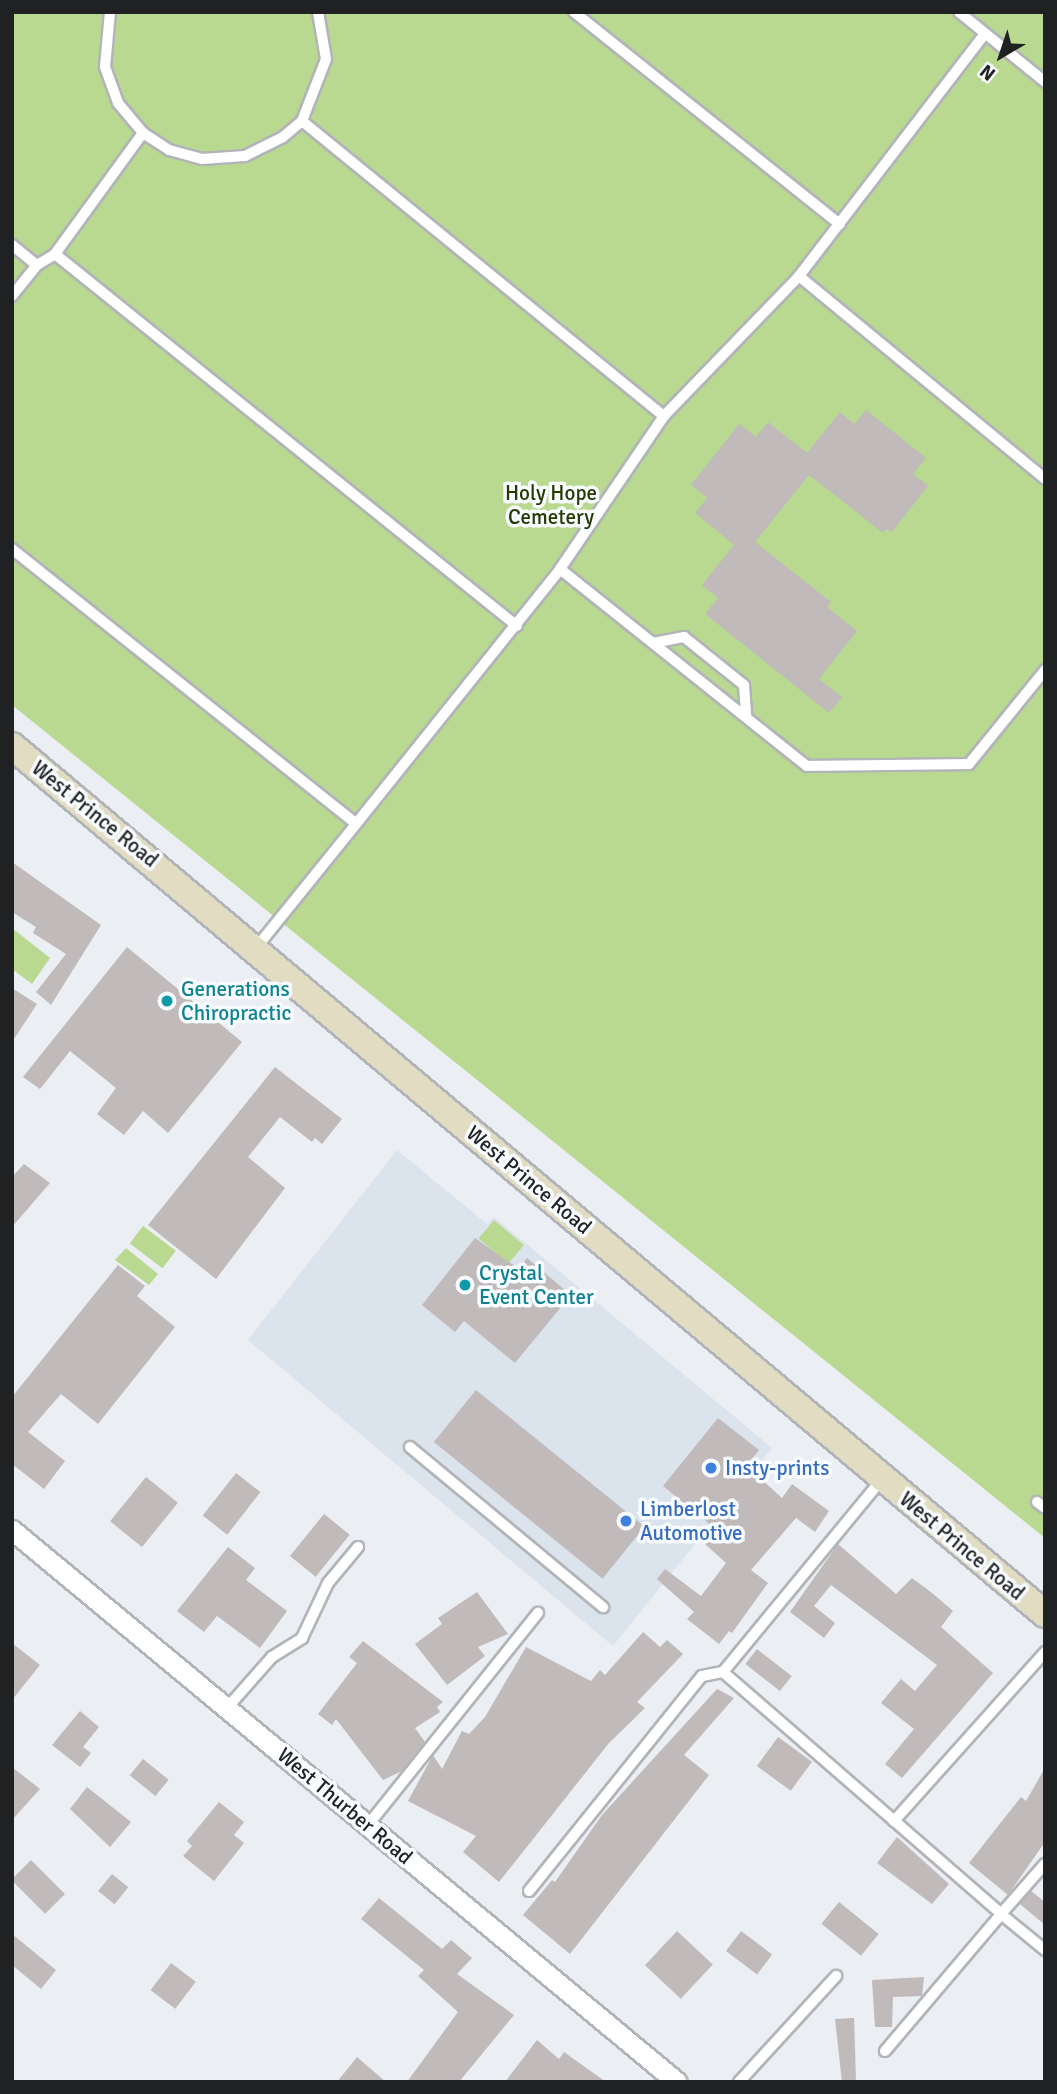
<!DOCTYPE html>
<html>
<head>
<meta charset="utf-8">
<style>
  body { margin:0 }
  #map { position:relative; width:1057px; height:2094px; overflow:hidden; background:#ebeef2; font-family:Signika,sans-serif }
  div>[style] { position:absolute }
  .built>* { inset:0; background:#dbe3ed }
  .green>* { inset:0; background:#b8d98f; transform-origin:0 0 }
  .building>* { inset:0; background:#c0baba; transform-origin:0 0 }
  .roads { filter:drop-shadow(2px 0 #b1b4b8) drop-shadow(-2px 0 #b1b4b8) drop-shadow(0 2px #b1b4b8) drop-shadow(0 -2px #b1b4b8) }
  .service>* { height:10px; margin:-5px; padding:0 5px; transform-origin:5px; border-radius:5px; background:#fff }
  .minor>* { height:19px; margin:-9.5px; padding:0 9.5px; transform-origin:9.5px; border-radius:9.5px; background:#fff }
  .secondary>* { height:26px; margin:-13px; padding:0 13px; transform-origin:13px; border-radius:13px; background:#e2dcc2 }
  .dots>* { width:19px; height:19px; translate:-50% -50%; box-sizing:border-box; border:4px solid #f8fbff; border-radius:50% }
  span { translate:-50% -50%; white-space:nowrap; text-align:center; line-height:1.15; -webkit-text-stroke:7px #f8fbff; paint-order:stroke }
  .park-label { font-size:21px; color:#253900 }
  .street-label { font-size:21px; color:#1f2122 }
  .culture-label { font-size:21px; color:#0d838f }
  .left { translate:0 -50%; text-align:left }
  .shop-label { font-size:21px; color:#366cbe }
  .frame { position:absolute; inset:0; border:14px solid #1f2122; pointer-events:none }
  .north { position:absolute; left:966px; top:21px; width:70px; height:70px; -webkit-text-stroke:5px #f8fbff; paint-order:stroke; rotate:219deg; font-size:19px; font-weight:700; line-height:28px; text-align:center; color:#1f2122 }
  .north::after { content:''; display:block; margin:auto; width:24px; height:32px; background:#1f2122; clip-path:polygon(50% 0,100% 100%,50% 72%,0 100%) }
</style>
</head>
<body>
<div id="map">
  <div class="built">
    <i style="clip-path:polygon(397px 1150px,487px 1224px,494px 1217px,772px 1448px,613px 1646px,248px 1340px)"></i>
  </div>
  <div class="green">
    <i style="clip-path:polygon(12px 12px,1045px 12px,1045px 1538px,12px 705px)"></i>
    <i style="clip-path:polygon(12px 928px,50px 958px,32px 984px,12px 969px)"></i>
    <i style="left:494px;top:1220px;width:39px;height:24px;rotate:40deg"></i>
    <i style="left:143px;top:1226px;width:41px;height:22px;rotate:37deg"></i>
    <i style="clip-path:polygon(126px 1248px,158px 1274px,149px 1285px,115px 1260px)"></i>
  </div>
  <div class="building">
    <i style="clip-path:polygon(866px 410px,926px 458px,913px 474px,928px 486px,892px 532px,887px 529px,883px 533px,809px 475px,755px 542px,831px 602px,827px 607px,857px 631px,819px 679px,842px 697px,829px 713px,705px 614px,718px 598px,702px 585px,734px 545px,695px 513px,707px 498px,691px 485px,739px 424px,756px 437px,768px 422px,807px 453px,840px 412px,854px 424px)"></i>
    <i style="clip-path:polygon(12px 862px,101px 925px,51px 1005px,36px 992px,66px 954px,33px 933px,36px 927px,12px 912px)"></i>
    <i style="clip-path:polygon(127px 947px,242px 1042px,168px 1133px,143px 1111px,124px 1135px,97px 1114px,116px 1088px,70px 1051px,40px 1089px,23px 1077px)"></i>
    <i style="clip-path:polygon(12px 988px,37px 1004px,12px 1042px)"></i>
    <i style="clip-path:polygon(275px 1067px,342px 1119px,322px 1144px,315px 1138px,312px 1142px,280px 1117px,248px 1157px,285px 1188px,216px 1279px,148px 1225px)"></i>
    <i style="clip-path:polygon(24px 1164px,50px 1183px,12px 1227px,12px 1177px)"></i>
    <i style="clip-path:polygon(475px 1238px,519px 1269px,527px 1258px,571px 1295px,515px 1363px,464px 1321px,455px 1332px,422px 1305px)"></i>
    <i style="clip-path:polygon(118px 1265px,145px 1286px,137px 1296px,175px 1327px,98px 1424px,61px 1394px,28px 1432px,65px 1461px,44px 1489px,12px 1464px,12px 1397px)"></i>
    <i style="left:476px;top:1390px;width:217px;height:67px;rotate:39deg"></i>
    <i style="clip-path:polygon(718px 1418px,759px 1450px,747px 1466px,782px 1498px,792px 1484px,829px 1511px,815px 1532px,796px 1518px,751px 1570px,768px 1583px,732px 1633px,729px 1631px,719px 1644px,687px 1619px,694px 1612px,657px 1579px,665px 1569px,701px 1596px,726px 1563px,705px 1544px,717px 1530px,663px 1486px)"></i>
    <i style="left:236px;top:1473px;width:31px;height:54px;rotate:38deg"></i>
    <i style="left:146px;top:1477px;width:41px;height:57px;rotate:39deg"></i>
    <i style="left:324px;top:1514px;width:33px;height:54px;rotate:39deg"></i>
    <i style="clip-path:polygon(838px 1544px,896px 1594px,912px 1578px,932px 1593px,953px 1611px,941px 1627px,993px 1673px,902px 1778px,885px 1764px,914px 1729px,881px 1703px,901px 1679px,915px 1691px,937px 1665px,831px 1585px,814px 1606px,835px 1623px,824px 1638px,790px 1612px)"></i>
    <i style="clip-path:polygon(228px 1547px,255px 1568px,246px 1580px,287px 1611px,260px 1648px,217px 1616px,204px 1632px,177px 1611px)"></i>
    <i style="clip-path:polygon(477px 1592px,508px 1634px,478px 1647px,485px 1656px,447px 1685px,415px 1644px,442px 1624px,438px 1618px)"></i>
    <i style="clip-path:polygon(643px 1632px,660px 1647px,667px 1640px,683px 1654px,637px 1702px,645px 1708px,609px 1743px,499px 1882px,463px 1852px,476px 1836px,408px 1801px,433px 1755px,442px 1769px,462px 1731px,469px 1734px,485px 1717px,526px 1647px,591px 1681px,600px 1670px,605px 1675px)"></i>
    <i style="clip-path:polygon(363px 1641px,443px 1702px,437px 1707px,440px 1712px,415px 1728px,425px 1742px,402px 1771px,383px 1780px,336px 1719px,332px 1725px,318px 1714px,357px 1663px,349px 1657px)"></i>
    <i style="clip-path:polygon(12px 1643px,40px 1665px,12px 1700px)"></i>
    <i style="left:757px;top:1649px;width:44px;height:19px;rotate:38deg"></i>
    <i style="clip-path:polygon(717px 1689px,734px 1698px,684px 1755px,709px 1775px,570px 1954px,523px 1915px,552px 1880px,555px 1882px,602px 1815px)"></i>
    <i style="clip-path:polygon(80px 1711px,99px 1727px,83px 1747px,91px 1753px,80px 1767px,52px 1745px)"></i>
    <i style="left:778px;top:1737px;width:42px;height:36px;rotate:36deg"></i>
    <i style="left:143px;top:1759px;width:33px;height:21px;rotate:39deg"></i>
    <i style="clip-path:polygon(12px 1767px,40px 1789px,12px 1820px)"></i>
    <i style="clip-path:polygon(1045px 1768px,1045px 1842px,1008px 1895px,969px 1863px,1021px 1797px,1026px 1801px)"></i>
    <i style="clip-path:polygon(87px 1787px,131px 1822px,110px 1847px,70px 1809px)"></i>
    <i style="clip-path:polygon(219px 1802px,244px 1822px,234px 1835px,244px 1843px,214px 1881px,183px 1856px,192px 1846px,187px 1841px)"></i>
    <i style="clip-path:polygon(897px 1837px,949px 1884px,932px 1904px,877px 1863px)"></i>
    <i style="left:31px;top:1860px;width:48px;height:28px;rotate:45deg"></i>
    <i style="left:112px;top:1874px;width:21px;height:22px;rotate:39deg"></i>
    <i style="clip-path:polygon(1031px 1891px,1045px 1902px,1045px 1925px,1020px 1904px)"></i>
    <i style="clip-path:polygon(379px 1898px,442px 1949px,451px 1940px,472px 1958px,457px 1974px,514px 2015px,459px 2082px,407px 2082px,458px 2012px,418px 1976px,424px 1970px,361px 1919px)"></i>
    <i style="left:839px;top:1902px;width:51px;height:28px;rotate:39deg"></i>
    <i style="left:677px;top:1931px;width:49px;height:47px;rotate:43deg"></i>
    <i style="left:741px;top:1931px;width:39px;height:25px;rotate:37deg"></i>
    <i style="clip-path:polygon(12px 1934px,56px 1970px,41px 1989px,12px 1965px)"></i>
    <i style="left:171px;top:1963px;width:31px;height:34px;rotate:37deg"></i>
    <i style="clip-path:polygon(924px 1977px,922px 1996px,893px 1997px,892px 2027px,875px 2027px,872px 1980px)"></i>
    <i style="clip-path:polygon(854px 2018px,856px 2082px,842px 2082px,835px 2019px)"></i>
    <i style="clip-path:polygon(537px 2040px,559px 2059px,564px 2052px,606px 2082px,505px 2082px)"></i>
    <i style="clip-path:polygon(357px 2057px,386px 2082px,337px 2082px)"></i>
  </div>
  <div class="roads">
    <div class="service">
      <i style="left:110px;top:12px;width:55px;rotate:95.2deg"></i>
      <i style="left:105px;top:67px;width:38px;rotate:70deg"></i>
      <i style="left:118px;top:103px;width:39px;rotate:50deg"></i>
      <i style="left:143px;top:133px;width:31px;rotate:33deg"></i>
      <i style="left:169px;top:150px;width:34px;rotate:15deg"></i>
      <i style="left:202px;top:159px;width:43px;rotate:-4deg"></i>
      <i style="left:245px;top:156px;width:42px;rotate:-26.6deg"></i>
      <i style="left:283px;top:137px;width:25px;rotate:-40deg"></i>
      <i style="left:302px;top:121px;width:66px;rotate:-68.8deg"></i>
      <i style="left:326px;top:59px;width:48px;rotate:-99.7deg"></i>
      <i style="left:574px;top:12px;width:340px;rotate:38.6deg"></i>
      <i style="left:959px;top:12px;width:111px;rotate:39.1deg"></i>
      <i style="left:302px;top:121px;width:467px;rotate:39.2deg"></i>
      <i style="left:12px;top:245px;width:32px;rotate:39deg"></i>
      <i style="left:37px;top:265px;width:40px;rotate:129deg"></i>
      <i style="left:55px;top:254px;width:593px;rotate:38.84deg"></i>
      <i style="left:37px;top:265px;width:21px;rotate:-31deg"></i>
      <i style="left:55px;top:254px;width:150px;rotate:-54deg"></i>
      <i style="left:799px;top:276px;width:319px;rotate:39.5deg"></i>
      <i style="left:12px;top:549px;width:440px;rotate:38.6deg"></i>
      <i style="left:356px;top:824px;width:327px;rotate:-51.3deg"></i>
      <i style="left:560px;top:569px;width:185px;rotate:-55.8deg"></i>
      <i style="left:664px;top:416px;width:194px;rotate:-46deg"></i>
      <i style="left:799px;top:276px;width:305px;rotate:-52.5deg"></i>
      <i style="left:560px;top:569px;width:316px;rotate:38.6deg"></i>
      <i style="left:807px;top:766px;width:162px;rotate:-0.7deg"></i>
      <i style="left:969px;top:764px;width:121px;rotate:-51deg"></i>
      <i style="left:653px;top:643px;width:32px;rotate:-11deg"></i>
      <i style="left:684px;top:637px;width:77px;rotate:38.7deg"></i>
      <i style="left:744px;top:685px;width:32px;rotate:86deg"></i>
      <i style="left:256px;top:948px;width:159px;rotate:-51.1deg"></i>
      <i style="left:410px;top:1447px;width:251px;rotate:39.7deg"></i>
      <i style="left:1037px;top:1502px;width:10px;rotate:37deg"></i>
      <i style="left:723px;top:1672px;width:250px;rotate:-50.5deg"></i>
      <i style="left:227px;top:1708px;width:68px;rotate:-48.6deg"></i>
      <i style="left:272px;top:1657px;width:36px;rotate:-32deg"></i>
      <i style="left:302px;top:1638px;width:61px;rotate:-64.7deg"></i>
      <i style="left:328px;top:1583px;width:47px;rotate:-50.2deg"></i>
      <i style="left:894px;top:1821px;width:227px;rotate:-48.2deg"></i>
      <i style="left:368px;top:1825px;width:272px;rotate:-51.3deg"></i>
      <i style="left:529px;top:1891px;width:276px;rotate:-51.2deg"></i>
      <i style="left:702px;top:1676px;width:21px;rotate:-11deg"></i>
      <i style="left:723px;top:1672px;width:369px;rotate:41deg"></i>
      <i style="left:1001px;top:1914px;width:67px;rotate:-48.7deg"></i>
      <i style="left:885px;top:2051px;width:180px;rotate:-49.7deg"></i>
      <i style="left:1001px;top:1914px;width:57px;rotate:39.3deg"></i>
      <i style="left:739px;top:2082px;width:144px;rotate:-47.5deg"></i>
    </div>
    <div class="minor">
      <i style="left:12px;top:1530px;width:864px;rotate:39.7deg"></i>
    </div>
    <div class="secondary">
      <i style="left:12px;top:746px;width:1349px;rotate:40.04deg"></i>
    </div>
  </div>
  <div class="dots">
    <i style="left:167px;top:1001px;background:#0f9aa8"></i>
    <i style="left:465px;top:1285px;background:#0f9aa8"></i>
    <i style="left:711px;top:1468px;background:#3f7fe0"></i>
    <i style="left:626px;top:1521px;background:#3f7fe0"></i>
  </div>
  <div class="park-label">
    <span style="left:551px;top:505px">Holy Hope<br>Cemetery</span>
  </div>
  <div class="street-label">
    <span style="left:95px;top:814px;rotate:39deg">West Prince Road</span>
    <span style="left:529px;top:1180px;rotate:40deg">West Prince Road</span>
    <span style="left:962px;top:1546px;rotate:40deg">West Prince Road</span>
    <span style="left:345px;top:1806px;rotate:40deg">West Thurber Road</span>
  </div>
  <div class="culture-label">
    <span class="left" style="left:181px;top:1001px">Generations<br>Chiropractic</span>
    <span class="left" style="left:479px;top:1285px">Crystal<br>Event Center</span>
  </div>
  <div class="shop-label">
    <span class="left" style="left:725px;top:1468px">Insty-prints</span>
    <span class="left" style="left:640px;top:1521px">Limberlost<br>Automotive</span>
  </div>
  <div class="frame"></div>
  <div class="north">N</div>
</div>
</body>
</html>
